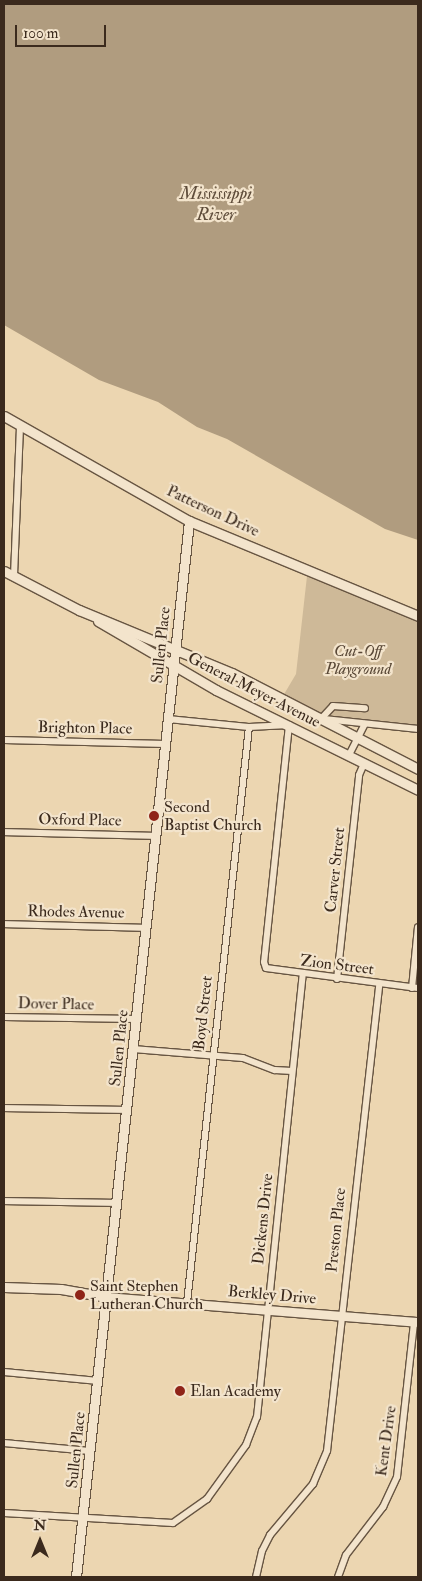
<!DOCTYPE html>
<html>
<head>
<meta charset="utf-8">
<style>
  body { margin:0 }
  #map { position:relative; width:422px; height:1581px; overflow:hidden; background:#ecd6b1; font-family:"IM FELL Double Pica",serif }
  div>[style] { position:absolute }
  .green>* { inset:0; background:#ceb998 }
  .water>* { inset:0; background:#b09c7f }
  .roads { filter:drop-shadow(1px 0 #675542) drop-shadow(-1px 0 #675542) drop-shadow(0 1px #675542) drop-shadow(0 -1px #675542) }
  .street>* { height:6px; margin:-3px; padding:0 3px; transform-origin:3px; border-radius:3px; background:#f3e4cc }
  .secondary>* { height:9px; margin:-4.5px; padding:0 4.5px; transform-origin:4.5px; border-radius:4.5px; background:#f3e4cc }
  .dots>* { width:14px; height:14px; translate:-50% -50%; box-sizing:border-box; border:2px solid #f3e4cc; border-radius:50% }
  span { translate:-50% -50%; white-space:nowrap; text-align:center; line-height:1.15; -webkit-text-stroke:4.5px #f3e4cc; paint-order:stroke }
  .street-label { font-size:16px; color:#3b2a1d }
  .park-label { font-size:16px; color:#584736; font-style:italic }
  .poi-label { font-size:16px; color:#3b2a1d }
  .left { translate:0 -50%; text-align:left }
  .water-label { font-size:18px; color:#5e4c3a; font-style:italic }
  .frame { position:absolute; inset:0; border:5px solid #3b2a1d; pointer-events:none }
  .north { position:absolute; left:15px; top:1516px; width:50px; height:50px; -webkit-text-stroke:4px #f3e4cc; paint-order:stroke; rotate:0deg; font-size:14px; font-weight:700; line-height:20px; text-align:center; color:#3b2a1d }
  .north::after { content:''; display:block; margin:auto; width:18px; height:22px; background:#3b2a1d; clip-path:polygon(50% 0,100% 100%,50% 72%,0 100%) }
  .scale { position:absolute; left:15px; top:25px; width:91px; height:22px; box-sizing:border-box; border:2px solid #3b2a1d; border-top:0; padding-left:6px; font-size:15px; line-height:18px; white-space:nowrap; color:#3b2a1d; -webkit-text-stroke:4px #f3e4cc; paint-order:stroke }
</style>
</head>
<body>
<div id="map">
  <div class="green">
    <i style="clip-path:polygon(307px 576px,418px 620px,418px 727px,327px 716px,283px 696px,296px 674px)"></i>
  </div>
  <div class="water">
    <i style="clip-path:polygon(4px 4px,418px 4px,418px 540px,385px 529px,227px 439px,197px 427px,158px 402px,99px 380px,4px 325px)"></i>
  </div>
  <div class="roads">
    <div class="street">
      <i style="left:14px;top:576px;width:150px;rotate:-87.7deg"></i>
      <i style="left:168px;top:719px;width:81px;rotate:5.6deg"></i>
      <i style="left:249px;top:727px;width:40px;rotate:-2.9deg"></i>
      <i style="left:289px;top:725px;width:238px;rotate:96deg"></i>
      <i style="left:264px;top:962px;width:6px;rotate:72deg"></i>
      <i style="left:266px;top:968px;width:153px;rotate:7.5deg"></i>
      <i style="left:324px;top:719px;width:95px;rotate:6.1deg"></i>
      <i style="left:320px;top:720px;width:19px;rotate:-47deg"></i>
      <i style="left:333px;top:706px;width:32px;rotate:4deg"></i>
      <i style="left:4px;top:740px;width:162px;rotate:1.4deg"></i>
      <i style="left:349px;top:755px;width:35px;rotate:-63deg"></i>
      <i style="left:4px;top:832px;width:152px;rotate:1.5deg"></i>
      <i style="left:4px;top:924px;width:143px;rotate:1.6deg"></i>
      <i style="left:337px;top:979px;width:205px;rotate:-83.8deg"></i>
      <i style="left:359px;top:775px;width:12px;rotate:-66deg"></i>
      <i style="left:412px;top:988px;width:61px;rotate:-84.4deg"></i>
      <i style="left:4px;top:1017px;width:133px;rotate:0.9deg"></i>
      <i style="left:133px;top:1049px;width:110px;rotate:4.7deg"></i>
      <i style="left:243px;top:1058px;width:34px;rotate:21deg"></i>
      <i style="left:275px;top:1070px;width:17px;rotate:3deg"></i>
      <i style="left:4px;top:1108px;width:123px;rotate:0.9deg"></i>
      <i style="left:4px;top:1201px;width:113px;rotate:1deg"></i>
      <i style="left:187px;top:1303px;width:579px;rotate:-83.86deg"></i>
      <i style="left:4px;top:1372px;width:95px;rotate:5.4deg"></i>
      <i style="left:4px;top:1443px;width:86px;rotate:5.3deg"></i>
      <i style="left:4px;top:1513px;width:169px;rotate:3.4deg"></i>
      <i style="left:173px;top:1523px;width:42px;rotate:-35.2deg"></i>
      <i style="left:207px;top:1499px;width:67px;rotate:-54.2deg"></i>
      <i style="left:246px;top:1445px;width:30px;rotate:-69deg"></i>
      <i style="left:257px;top:1417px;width:444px;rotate:-84.1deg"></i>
      <i style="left:256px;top:1577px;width:27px;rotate:-77deg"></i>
      <i style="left:262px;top:1551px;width:18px;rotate:-63deg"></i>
      <i style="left:270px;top:1535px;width:67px;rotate:-49.9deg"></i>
      <i style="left:313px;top:1484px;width:36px;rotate:-67deg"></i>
      <i style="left:327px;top:1451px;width:470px;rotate:-83.6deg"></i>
      <i style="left:338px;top:1577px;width:23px;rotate:-70deg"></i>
      <i style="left:346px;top:1555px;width:61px;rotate:-52.4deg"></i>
      <i style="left:383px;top:1507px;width:33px;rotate:-65deg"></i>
      <i style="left:397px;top:1477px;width:156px;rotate:-83.7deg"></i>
    </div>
    <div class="secondary">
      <i style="left:4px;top:416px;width:213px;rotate:29.6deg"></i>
      <i style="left:189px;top:521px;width:248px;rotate:22.5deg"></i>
      <i style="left:4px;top:571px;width:85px;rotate:27.5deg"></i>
      <i style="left:79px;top:610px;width:165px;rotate:22.4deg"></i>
      <i style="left:232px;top:673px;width:209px;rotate:27.3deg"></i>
      <i style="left:98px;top:621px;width:137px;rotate:30.3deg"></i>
      <i style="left:216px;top:690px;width:225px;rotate:26.3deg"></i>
      <i style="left:4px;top:1287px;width:57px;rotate:2deg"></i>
      <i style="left:61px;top:1289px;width:47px;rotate:9.9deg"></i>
      <i style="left:107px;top:1297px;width:312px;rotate:4.6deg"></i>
      <i style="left:76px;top:1577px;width:1062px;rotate:-83.89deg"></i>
    </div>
  </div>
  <div class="dots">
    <i style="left:154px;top:816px;background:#8f2418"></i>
    <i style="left:80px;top:1295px;background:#8f2418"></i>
    <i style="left:180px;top:1391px;background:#8f2418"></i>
  </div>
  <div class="street-label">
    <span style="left:213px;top:511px;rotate:25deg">Patterson Drive</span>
    <span style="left:161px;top:645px;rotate:-84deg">Sullen Place</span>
    <span style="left:254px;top:690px;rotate:27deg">General Meyer Avenue</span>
    <span style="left:85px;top:728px;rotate:1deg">Brighton Place</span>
    <span style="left:80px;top:820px;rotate:1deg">Oxford Place</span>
    <span style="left:335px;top:870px;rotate:-84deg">Carver Street</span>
    <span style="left:76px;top:912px;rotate:1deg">Rhodes Avenue</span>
    <span style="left:337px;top:965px;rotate:7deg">Zion Street</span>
    <span style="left:56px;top:1004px;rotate:1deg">Dover Place</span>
    <span style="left:203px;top:1013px;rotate:-84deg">Boyd Street</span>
    <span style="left:119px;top:1048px;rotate:-84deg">Sullen Place</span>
    <span style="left:263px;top:1219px;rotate:-84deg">Dickens Drive</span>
    <span style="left:336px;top:1230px;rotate:-84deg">Preston Place</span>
    <span style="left:272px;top:1295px;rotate:5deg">Berkley Drive</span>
    <span style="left:386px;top:1441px;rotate:-82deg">Kent Drive</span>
    <span style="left:76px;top:1450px;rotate:-84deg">Sullen Place</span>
  </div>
  <div class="park-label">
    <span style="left:358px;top:660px">Cut-Off<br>Playground</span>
  </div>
  <div class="poi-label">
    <span class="left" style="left:164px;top:816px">Second<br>Baptist Church</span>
    <span class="left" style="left:90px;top:1295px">Saint Stephen<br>Lutheran Church</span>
    <span class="left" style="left:190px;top:1391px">Elan Academy</span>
  </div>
  <div class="water-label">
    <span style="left:216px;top:205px">Mississippi<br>River</span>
  </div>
  <div class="frame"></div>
  <div class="north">N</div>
  <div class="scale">100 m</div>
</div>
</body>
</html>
